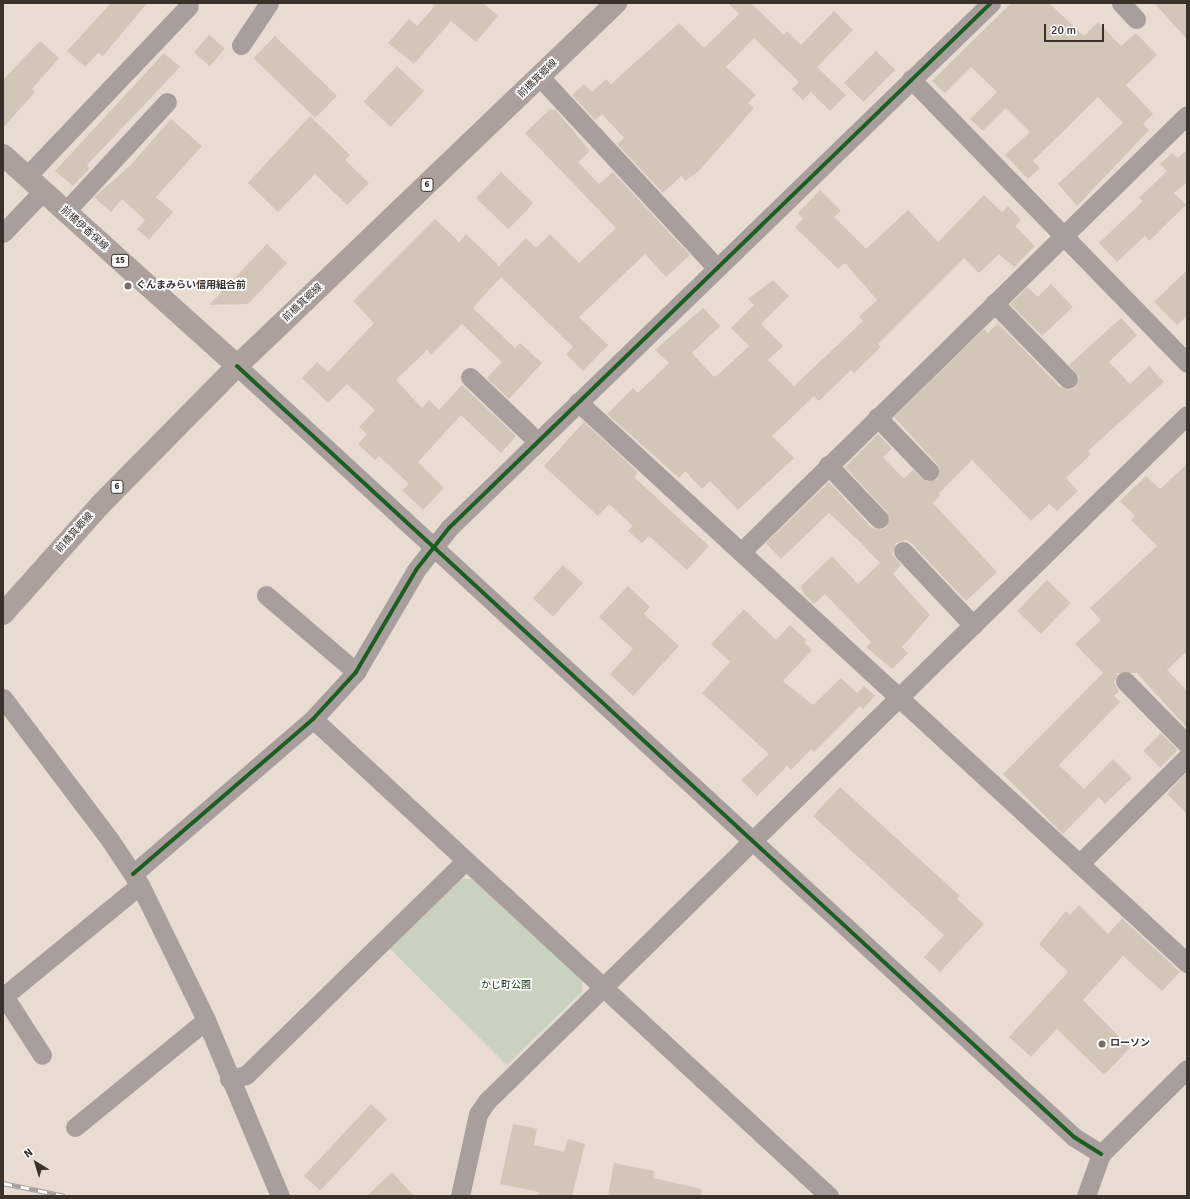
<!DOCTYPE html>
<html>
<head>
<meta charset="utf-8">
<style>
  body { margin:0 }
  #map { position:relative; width:1190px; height:1199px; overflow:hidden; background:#e8dcd2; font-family:Signika,"Noto Sans JP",sans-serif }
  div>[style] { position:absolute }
  .green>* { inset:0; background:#c8d2be }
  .building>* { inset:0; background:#d2c6b9; transform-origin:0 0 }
  .minor>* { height:19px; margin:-9.5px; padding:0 9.5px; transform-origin:9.5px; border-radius:9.5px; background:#a89f9d }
  .major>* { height:22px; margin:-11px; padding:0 11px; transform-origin:11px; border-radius:11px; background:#aca09c }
  .rail>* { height:4.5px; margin-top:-2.25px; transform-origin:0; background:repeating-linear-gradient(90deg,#fff 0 9px,#a79f9b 0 18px); box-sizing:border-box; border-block:1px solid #a79f9b }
  .cycleway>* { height:4px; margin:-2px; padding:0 2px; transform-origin:2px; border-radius:2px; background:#1b5e20 }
  .dots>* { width:11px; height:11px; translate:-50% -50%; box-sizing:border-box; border:2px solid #fff; border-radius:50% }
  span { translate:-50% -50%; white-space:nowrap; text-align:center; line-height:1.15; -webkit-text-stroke:3.5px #fff; paint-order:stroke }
  .shield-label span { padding:1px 3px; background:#fff; border:1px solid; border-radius:3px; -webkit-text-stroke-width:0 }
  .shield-label { font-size:9px; color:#3a312a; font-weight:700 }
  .street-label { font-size:10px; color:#3a312a }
  .poi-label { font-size:10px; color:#3a312a; font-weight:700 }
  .left { translate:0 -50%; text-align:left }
  .park-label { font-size:10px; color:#06330a }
  .frame { position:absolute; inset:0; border:4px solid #3a312a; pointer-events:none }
  .north { position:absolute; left:16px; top:1143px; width:40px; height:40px; -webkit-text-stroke:3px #fff; paint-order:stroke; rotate:322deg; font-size:11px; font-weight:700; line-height:16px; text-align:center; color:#3a312a }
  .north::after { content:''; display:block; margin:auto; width:14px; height:18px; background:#3a312a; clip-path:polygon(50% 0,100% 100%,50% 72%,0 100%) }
  .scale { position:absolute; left:1044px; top:24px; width:60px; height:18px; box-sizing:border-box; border:2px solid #3a312a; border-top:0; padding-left:5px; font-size:12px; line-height:14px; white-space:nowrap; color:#3a312a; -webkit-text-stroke:3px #fff; paint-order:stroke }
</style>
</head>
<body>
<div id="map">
  <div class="green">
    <i style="clip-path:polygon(462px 879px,472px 879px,583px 981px,582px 992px,507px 1065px,389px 948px)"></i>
  </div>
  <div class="building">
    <i style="clip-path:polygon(111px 3px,147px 3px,103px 56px,98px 53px,85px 67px,67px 51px)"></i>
    <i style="clip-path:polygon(431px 3px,483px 3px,498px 16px,476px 42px,451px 21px,414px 64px,388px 43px,409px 19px,417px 26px,435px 6px)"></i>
    <i style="clip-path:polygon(728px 3px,751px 3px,784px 35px,787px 31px,801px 45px,834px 11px,853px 30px,817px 67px,846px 95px,830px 111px,811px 92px,803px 100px,792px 89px,799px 82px,754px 38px,726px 67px,756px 95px,748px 103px,754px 108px,699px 171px,685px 181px,681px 176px,663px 193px,617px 144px,624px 138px,602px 114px,595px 120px,572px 95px,584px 84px,592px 92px,606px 79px,611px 84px,679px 23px,704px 48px,739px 14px)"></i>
    <i style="clip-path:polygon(1011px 3px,1049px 3px,1084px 36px,1098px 22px,1121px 46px,1136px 33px,1157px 55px,1126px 85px,1153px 114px,1143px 124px,1149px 130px,1077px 206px,1058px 184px,1123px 123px,1098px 97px,1033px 161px,1040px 168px,1028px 179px,1005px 155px,1030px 132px,1006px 108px,983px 131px,970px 119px,997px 92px,971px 67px,945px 93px,932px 81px)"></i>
    <i style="clip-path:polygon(1154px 3px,1187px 3px,1187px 39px)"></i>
    <i style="left:209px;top:35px;width:21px;height:23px;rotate:41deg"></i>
    <i style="left:275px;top:36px;width:86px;height:31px;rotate:44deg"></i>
    <i style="clip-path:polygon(40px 41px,59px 58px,32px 89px,35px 92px,3px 128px,3px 80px)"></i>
    <i style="left:876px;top:51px;width:27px;height:45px;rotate:45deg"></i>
    <i style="clip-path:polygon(164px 53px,180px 67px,87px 165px,90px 168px,73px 186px,55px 171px)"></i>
    <i style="left:397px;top:66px;width:37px;height:49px;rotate:43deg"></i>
    <i style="clip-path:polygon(550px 109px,556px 110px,590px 151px,578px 162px,599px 184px,613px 172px,690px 255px,666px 277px,645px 254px,579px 317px,608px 345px,583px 371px,566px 354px,573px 347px,501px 277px,473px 308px,515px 348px,520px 343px,542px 363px,509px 399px,487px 378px,502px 362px,462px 324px,431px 355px,427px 350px,396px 380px,422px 408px,429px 400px,439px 410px,462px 385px,516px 436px,501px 453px,461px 415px,418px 462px,444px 488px,423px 510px,402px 490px,409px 484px,379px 456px,375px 460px,358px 444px,367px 434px,359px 427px,375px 410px,347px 384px,328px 403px,302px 378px,317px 362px,328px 372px,374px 323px,353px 301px,435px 219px,459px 242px,466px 234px,499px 266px,526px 238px,536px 248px,550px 234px,579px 263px,616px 228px,525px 133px)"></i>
    <i style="clip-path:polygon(310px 116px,350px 155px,345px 160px,369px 183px,347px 205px,315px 174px,278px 212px,248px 183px)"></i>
    <i style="clip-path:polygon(171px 119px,202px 146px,156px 197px,173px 212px,149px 240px,137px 229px,145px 220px,122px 199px,111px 212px,94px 197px,130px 166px)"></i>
    <i style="clip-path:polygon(1187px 150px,1187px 182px,1174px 193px,1186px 205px,1149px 241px,1145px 236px,1117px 262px,1099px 243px,1143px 201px,1139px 198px,1167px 171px,1160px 164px,1172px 153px,1178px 158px)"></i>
    <i style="left:501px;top:172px;width:45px;height:36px;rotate:44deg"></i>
    <i style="clip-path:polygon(820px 190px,841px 211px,834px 217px,866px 249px,908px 210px,938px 242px,984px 195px,1002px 212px,1008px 206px,1021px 220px,1015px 226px,1035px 246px,1014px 267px,999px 254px,979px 273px,964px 258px,878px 344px,881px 347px,854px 373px,851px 370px,819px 401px,814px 396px,772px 436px,794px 458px,738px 510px,710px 481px,702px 489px,685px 471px,679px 478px,607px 414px,633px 388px,638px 393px,669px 363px,655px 350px,703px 308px,720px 326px,692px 353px,714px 377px,721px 372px,749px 346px,731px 328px,754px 305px,748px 299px,773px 280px,789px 296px,761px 324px,783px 346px,768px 360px,794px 386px,863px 321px,859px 317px,877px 300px,845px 263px,838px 269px,795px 227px,803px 219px,798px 213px)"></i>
    <i style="clip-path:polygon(267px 244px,287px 263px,248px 304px,209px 305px)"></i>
    <i style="clip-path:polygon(1187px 270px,1187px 316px,1177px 325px,1154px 302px)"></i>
    <i style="clip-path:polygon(1051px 284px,1073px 307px,1042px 336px,1010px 304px,1027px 287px,1038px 297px)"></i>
    <i style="clip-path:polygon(1121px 318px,1137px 335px,1109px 362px,1130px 384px,1149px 366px,1164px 382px,1088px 451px,1091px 454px,1066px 478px,1078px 491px,1057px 511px,1049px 504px,1031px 521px,972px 460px,938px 494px,940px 496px,933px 503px,997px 572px,966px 601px,911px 543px,906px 540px,896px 543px,892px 554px,901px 565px,893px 574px,930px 615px,902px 647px,908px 653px,892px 669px,866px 647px,871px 642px,825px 594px,814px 604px,803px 593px,801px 586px,832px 556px,858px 584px,880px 563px,859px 541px,829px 513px,781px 559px,766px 543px,829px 482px,871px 527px,881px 530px,887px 527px,887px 512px,845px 467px,878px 434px,892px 449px,883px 457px,904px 479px,913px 470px,926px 481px,937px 479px,937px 464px,894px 417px,984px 329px,988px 333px,998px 323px,1060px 387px,1070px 390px,1076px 387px,1079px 377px,1069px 365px)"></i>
    <i style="clip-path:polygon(584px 422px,638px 472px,634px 477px,709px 546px,687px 570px,649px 536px,642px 543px,628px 531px,633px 526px,609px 504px,598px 516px,544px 466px)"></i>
    <i style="clip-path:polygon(1187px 464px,1187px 651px,1167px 670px,1187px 691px,1187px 728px,1137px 673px,1118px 673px,1114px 683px,1119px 691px,1114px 696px,1120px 702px,1059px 765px,1084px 789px,1113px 759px,1132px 778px,1105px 804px,1099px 797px,1063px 834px,1003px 774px,1103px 673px,1075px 644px,1101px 620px,1090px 608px,1157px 546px,1131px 520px,1135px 516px,1120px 501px,1146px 476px,1160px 489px)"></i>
    <i style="left:563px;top:565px;width:27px;height:45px;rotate:42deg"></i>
    <i style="left:1047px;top:580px;width:33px;height:43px;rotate:44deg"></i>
    <i style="clip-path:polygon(628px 586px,650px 607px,644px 614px,679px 646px,633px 696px,610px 674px,633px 649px,599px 617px)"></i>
    <i style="clip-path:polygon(744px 609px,776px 640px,790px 625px,806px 640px,804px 642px,812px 650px,783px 681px,813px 705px,841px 678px,857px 693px,864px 686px,875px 696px,863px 709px,860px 706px,814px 752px,811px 749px,791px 770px,787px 766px,757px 796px,741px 780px,769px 754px,702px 693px,730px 662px,711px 644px)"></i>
    <i style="left:1161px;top:733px;width:24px;height:25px;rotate:45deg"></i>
    <i style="clip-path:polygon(1187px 772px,1187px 814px,1167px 794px)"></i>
    <i style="clip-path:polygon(840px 787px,960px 896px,957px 899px,984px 924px,940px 972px,924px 957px,944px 935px,813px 816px)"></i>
    <i style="clip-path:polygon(1079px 905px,1108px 934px,1122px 918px,1180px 972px,1162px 991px,1123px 956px,1083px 1000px,1130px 1048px,1104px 1075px,1057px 1029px,1031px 1057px,1009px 1037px,1068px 972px,1039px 944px,1066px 911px,1070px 915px)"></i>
    <i style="left:371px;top:1104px;width:22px;height:98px;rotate:43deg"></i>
    <i style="clip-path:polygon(513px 1124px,537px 1129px,534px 1145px,564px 1152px,568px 1139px,585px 1144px,572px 1196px,538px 1196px,539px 1192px,500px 1184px)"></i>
    <i style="clip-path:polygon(614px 1163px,654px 1171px,653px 1178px,702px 1189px,701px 1196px,608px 1196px)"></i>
    <i style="clip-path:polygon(392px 1172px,414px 1196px,367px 1196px)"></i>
  </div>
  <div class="minor">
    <i style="left:1121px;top:3px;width:22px;rotate:47deg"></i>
    <i style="left:241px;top:45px;width:50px;rotate:-56.3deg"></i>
    <i style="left:540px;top:77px;width:259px;rotate:47.2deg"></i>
    <i style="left:911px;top:79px;width:396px;rotate:45.8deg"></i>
    <i style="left:26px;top:177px;width:236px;rotate:-46.4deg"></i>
    <i style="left:65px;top:212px;width:150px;rotate:-47.2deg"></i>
    <i style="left:3px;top:233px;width:57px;rotate:-46.4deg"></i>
    <i style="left:994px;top:303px;width:106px;rotate:45.8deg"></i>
    <i style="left:237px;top:366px;width:1138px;rotate:42.65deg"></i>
    <i style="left:1074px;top:1137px;width:32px;rotate:32deg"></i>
    <i style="left:470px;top:377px;width:93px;rotate:43.7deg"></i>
    <i style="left:578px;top:402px;width:828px;rotate:42.65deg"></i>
    <i style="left:877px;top:417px;width:75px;rotate:46.1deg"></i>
    <i style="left:828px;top:465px;width:74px;rotate:46.6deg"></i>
    <i style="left:903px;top:551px;width:102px;rotate:46.6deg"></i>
    <i style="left:741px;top:552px;width:624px;rotate:-44.42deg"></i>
    <i style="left:266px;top:595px;width:118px;rotate:40.5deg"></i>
    <i style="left:1125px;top:681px;width:88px;rotate:45.5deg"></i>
    <i style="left:3px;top:698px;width:178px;rotate:53deg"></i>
    <i style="left:110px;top:840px;width:54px;rotate:56.3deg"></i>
    <i style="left:140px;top:885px;width:150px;rotate:63.9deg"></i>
    <i style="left:206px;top:1020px;width:191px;rotate:67.2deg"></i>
    <i style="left:313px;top:719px;width:703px;rotate:42.75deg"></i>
    <i style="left:1080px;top:863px;width:151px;rotate:-44.7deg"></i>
    <i style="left:133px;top:874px;width:238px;rotate:-40.7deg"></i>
    <i style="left:313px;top:719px;width:64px;rotate:-47.5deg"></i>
    <i style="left:356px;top:672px;width:118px;rotate:-59.5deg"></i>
    <i style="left:416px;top:570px;width:53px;rotate:-51.8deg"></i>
    <i style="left:449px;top:528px;width:755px;rotate:-44.09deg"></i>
    <i style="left:4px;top:996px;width:70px;rotate:57.2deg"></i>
    <i style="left:3px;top:997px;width:177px;rotate:-39.3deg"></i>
    <i style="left:229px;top:1079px;width:17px;rotate:-13deg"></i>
    <i style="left:246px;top:1075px;width:306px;rotate:-44.3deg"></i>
    <i style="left:75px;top:1127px;width:169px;rotate:-39.2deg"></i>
    <i style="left:460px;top:1196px;width:84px;rotate:-77.6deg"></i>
    <i style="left:478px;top:1114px;width:16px;rotate:-55deg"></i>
    <i style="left:487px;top:1101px;width:980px;rotate:-44.42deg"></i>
    <i style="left:1086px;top:1196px;width:45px;rotate:-70.3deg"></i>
    <i style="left:1101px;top:1154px;width:121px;rotate:-44.7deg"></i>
  </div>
  <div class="major">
    <i style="left:3px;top:155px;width:315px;rotate:42deg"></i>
    <i style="left:3px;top:614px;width:147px;rotate:-48.3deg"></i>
    <i style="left:101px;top:504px;width:194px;rotate:-45.4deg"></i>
    <i style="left:237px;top:366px;width:525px;rotate:-43.76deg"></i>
  </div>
  <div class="rail">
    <i style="left:3px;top:1183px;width:63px;rotate:11.8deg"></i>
  </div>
  <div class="cycleway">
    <i style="left:237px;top:366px;width:1138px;rotate:42.65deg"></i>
    <i style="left:1074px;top:1137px;width:32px;rotate:32deg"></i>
    <i style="left:133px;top:874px;width:238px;rotate:-40.7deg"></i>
    <i style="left:313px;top:719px;width:64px;rotate:-47.5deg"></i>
    <i style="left:356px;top:672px;width:118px;rotate:-59.5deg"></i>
    <i style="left:416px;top:570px;width:53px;rotate:-51.8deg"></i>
    <i style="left:449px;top:528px;width:755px;rotate:-44.09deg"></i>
  </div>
  <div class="dots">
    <i style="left:128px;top:286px;background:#776d65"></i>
    <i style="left:1102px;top:1044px;background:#776d65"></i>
  </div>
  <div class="shield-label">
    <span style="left:427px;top:185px">6</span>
    <span style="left:120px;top:261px">15</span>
    <span style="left:117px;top:487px">6</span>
  </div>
  <div class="street-label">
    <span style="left:538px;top:79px;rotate:-44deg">前橋箕郷線</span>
    <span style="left:84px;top:229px;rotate:42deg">前橋伊香保線</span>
    <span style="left:303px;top:303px;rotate:-43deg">前橋箕郷線</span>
    <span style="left:75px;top:533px;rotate:-48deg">前橋箕郷線</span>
  </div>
  <div class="poi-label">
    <span class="left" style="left:136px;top:286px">ぐんまみらい信用組合前</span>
    <span class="left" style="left:1110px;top:1044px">ローソン</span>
  </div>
  <div class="park-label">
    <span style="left:506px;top:986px">かじ町公園</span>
  </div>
  <div class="frame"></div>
  <div class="north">N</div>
  <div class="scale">20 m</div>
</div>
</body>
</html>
